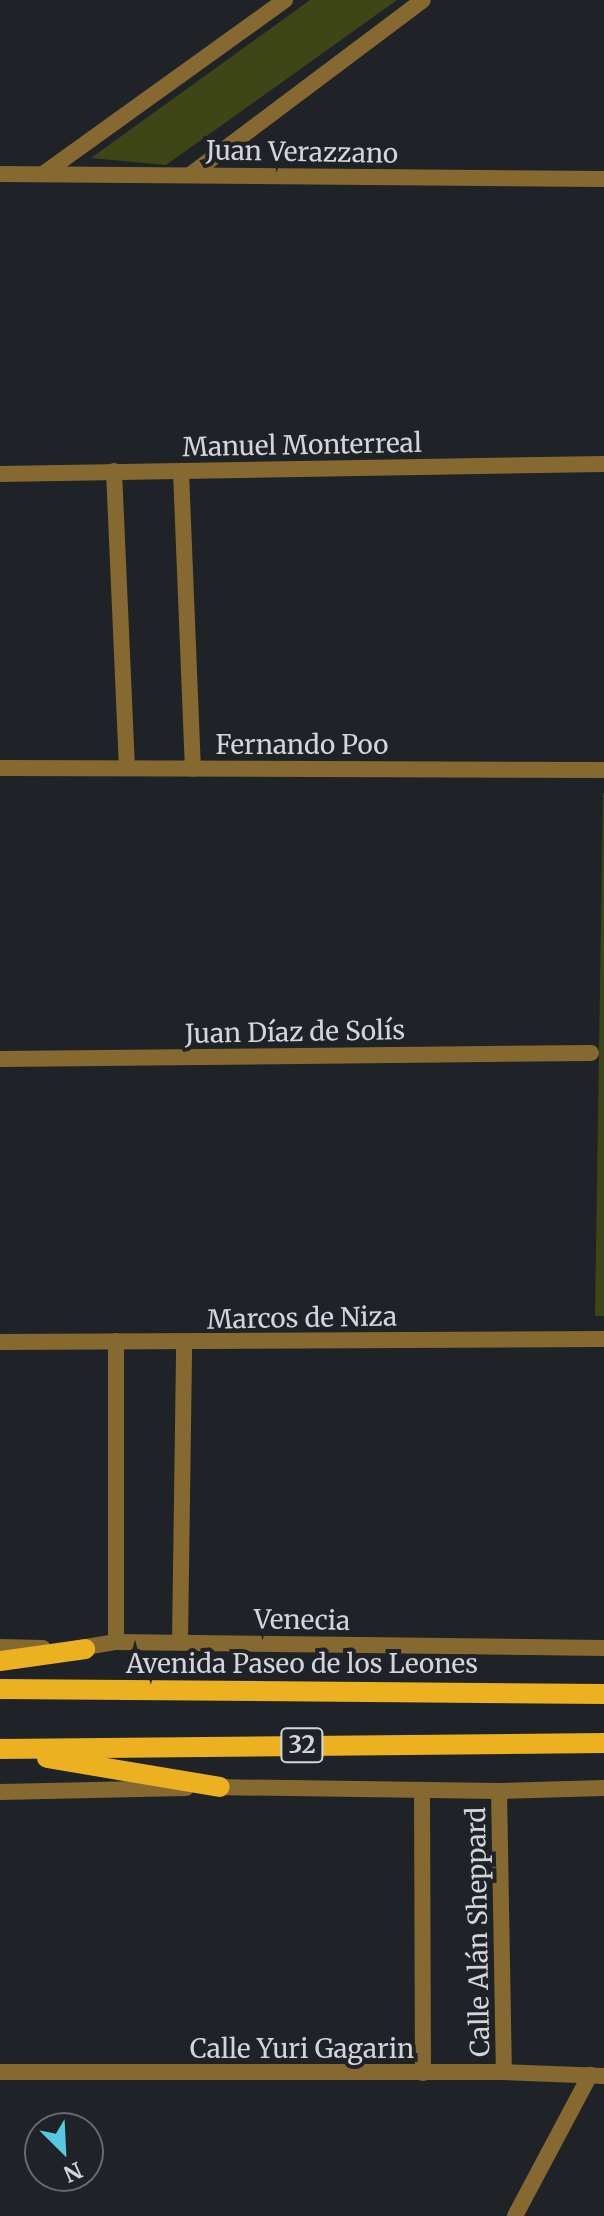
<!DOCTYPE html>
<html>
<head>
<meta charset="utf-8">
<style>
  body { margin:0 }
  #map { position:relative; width:604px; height:2216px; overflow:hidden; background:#1f2227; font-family:Merriweather,serif }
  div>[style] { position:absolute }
  .green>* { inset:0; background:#3e4516 }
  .minor>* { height:16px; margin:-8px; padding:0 8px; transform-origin:8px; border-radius:8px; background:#856931 }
  .tertiary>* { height:16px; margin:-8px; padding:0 8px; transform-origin:8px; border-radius:8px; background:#856931 }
  .primary>* { height:20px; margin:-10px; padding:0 10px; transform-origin:10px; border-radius:10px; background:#ebb121 }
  span { translate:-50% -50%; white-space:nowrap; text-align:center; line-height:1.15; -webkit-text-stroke:8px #1f2227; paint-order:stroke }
  .shield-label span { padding:2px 6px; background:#1f2227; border:2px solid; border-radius:6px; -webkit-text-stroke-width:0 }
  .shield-label { font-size:24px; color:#d3d5d9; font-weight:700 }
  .street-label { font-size:26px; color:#d3d5d9 }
  .north { position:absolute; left:24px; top:2112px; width:80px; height:80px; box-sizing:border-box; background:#1f2227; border:2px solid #676a6e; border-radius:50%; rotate:156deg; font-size:22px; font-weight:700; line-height:32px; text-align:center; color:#d3d5d9 }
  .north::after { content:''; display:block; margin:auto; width:28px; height:36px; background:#56c9e0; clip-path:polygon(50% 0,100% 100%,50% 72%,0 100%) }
</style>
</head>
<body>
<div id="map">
  <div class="green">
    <i style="clip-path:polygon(310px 0,397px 0,166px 165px,91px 158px)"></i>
    <i style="clip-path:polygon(603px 793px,604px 793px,604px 1316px,595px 1316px)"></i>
  </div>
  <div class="minor">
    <i style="left:0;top:174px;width:604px;rotate:0.47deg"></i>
    <i style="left:43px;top:174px;width:298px;rotate:-35.7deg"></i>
    <i style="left:190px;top:175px;width:291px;rotate:-36.9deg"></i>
    <i style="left:114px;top:471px;width:297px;rotate:87.5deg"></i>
    <i style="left:181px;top:472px;width:297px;rotate:87.7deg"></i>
    <i style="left:0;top:474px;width:604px;rotate:-0.95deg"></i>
    <i style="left:0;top:768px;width:604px;rotate:0.19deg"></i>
    <i style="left:0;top:1059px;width:591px;rotate:-0.58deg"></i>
    <i style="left:116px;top:1341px;width:301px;rotate:90deg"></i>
    <i style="left:0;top:1342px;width:604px;rotate:-0.28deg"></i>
    <i style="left:180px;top:1642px;width:299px;rotate:-89.2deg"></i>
    <i style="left:422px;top:1790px;width:283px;rotate:89.8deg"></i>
    <i style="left:499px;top:1791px;width:281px;rotate:89deg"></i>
    <i style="left:0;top:2072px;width:504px"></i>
    <i style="left:504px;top:2072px;width:100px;rotate:2.3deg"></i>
    <i style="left:515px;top:2216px;width:160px;rotate:-62deg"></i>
  </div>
  <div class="tertiary">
    <i style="left:0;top:1647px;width:43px;rotate:1.3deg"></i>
    <i style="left:74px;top:1649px;width:43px;rotate:-9.5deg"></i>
    <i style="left:116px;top:1642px;width:488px;rotate:0.7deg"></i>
    <i style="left:210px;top:1787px;width:289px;rotate:0.8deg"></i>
    <i style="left:499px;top:1791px;width:105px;rotate:-1.6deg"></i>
    <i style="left:0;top:1792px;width:186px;rotate:-1.2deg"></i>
  </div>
  <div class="primary">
    <i style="left:0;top:1661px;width:86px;rotate:-8deg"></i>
    <i style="left:0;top:1689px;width:604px;rotate:0.47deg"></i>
    <i style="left:0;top:1749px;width:604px;rotate:-0.57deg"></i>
    <i style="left:47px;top:1758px;width:175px;rotate:9.5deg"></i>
  </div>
  <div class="shield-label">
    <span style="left:302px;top:1745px">32</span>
  </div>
  <div class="street-label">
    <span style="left:302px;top:152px;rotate:1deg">Juan Verazzano</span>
    <span style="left:302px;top:445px;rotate:-1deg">Manuel Monterreal</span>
    <span style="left:302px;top:745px">Fernando Poo</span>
    <span style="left:295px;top:1032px;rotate:-1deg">Juan Díaz de Solís</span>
    <span style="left:302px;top:1318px;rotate:-1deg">Marcos de Niza</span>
    <span style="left:302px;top:1620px;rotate:1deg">Venecia</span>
    <span style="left:302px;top:1664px">Avenida Paseo de los Leones</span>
    <span style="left:478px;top:1932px;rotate:-91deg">Calle Alán Sheppard</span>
    <span style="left:302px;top:2049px">Calle Yuri Gagarin</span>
  </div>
  <div class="north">N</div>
</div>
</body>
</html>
